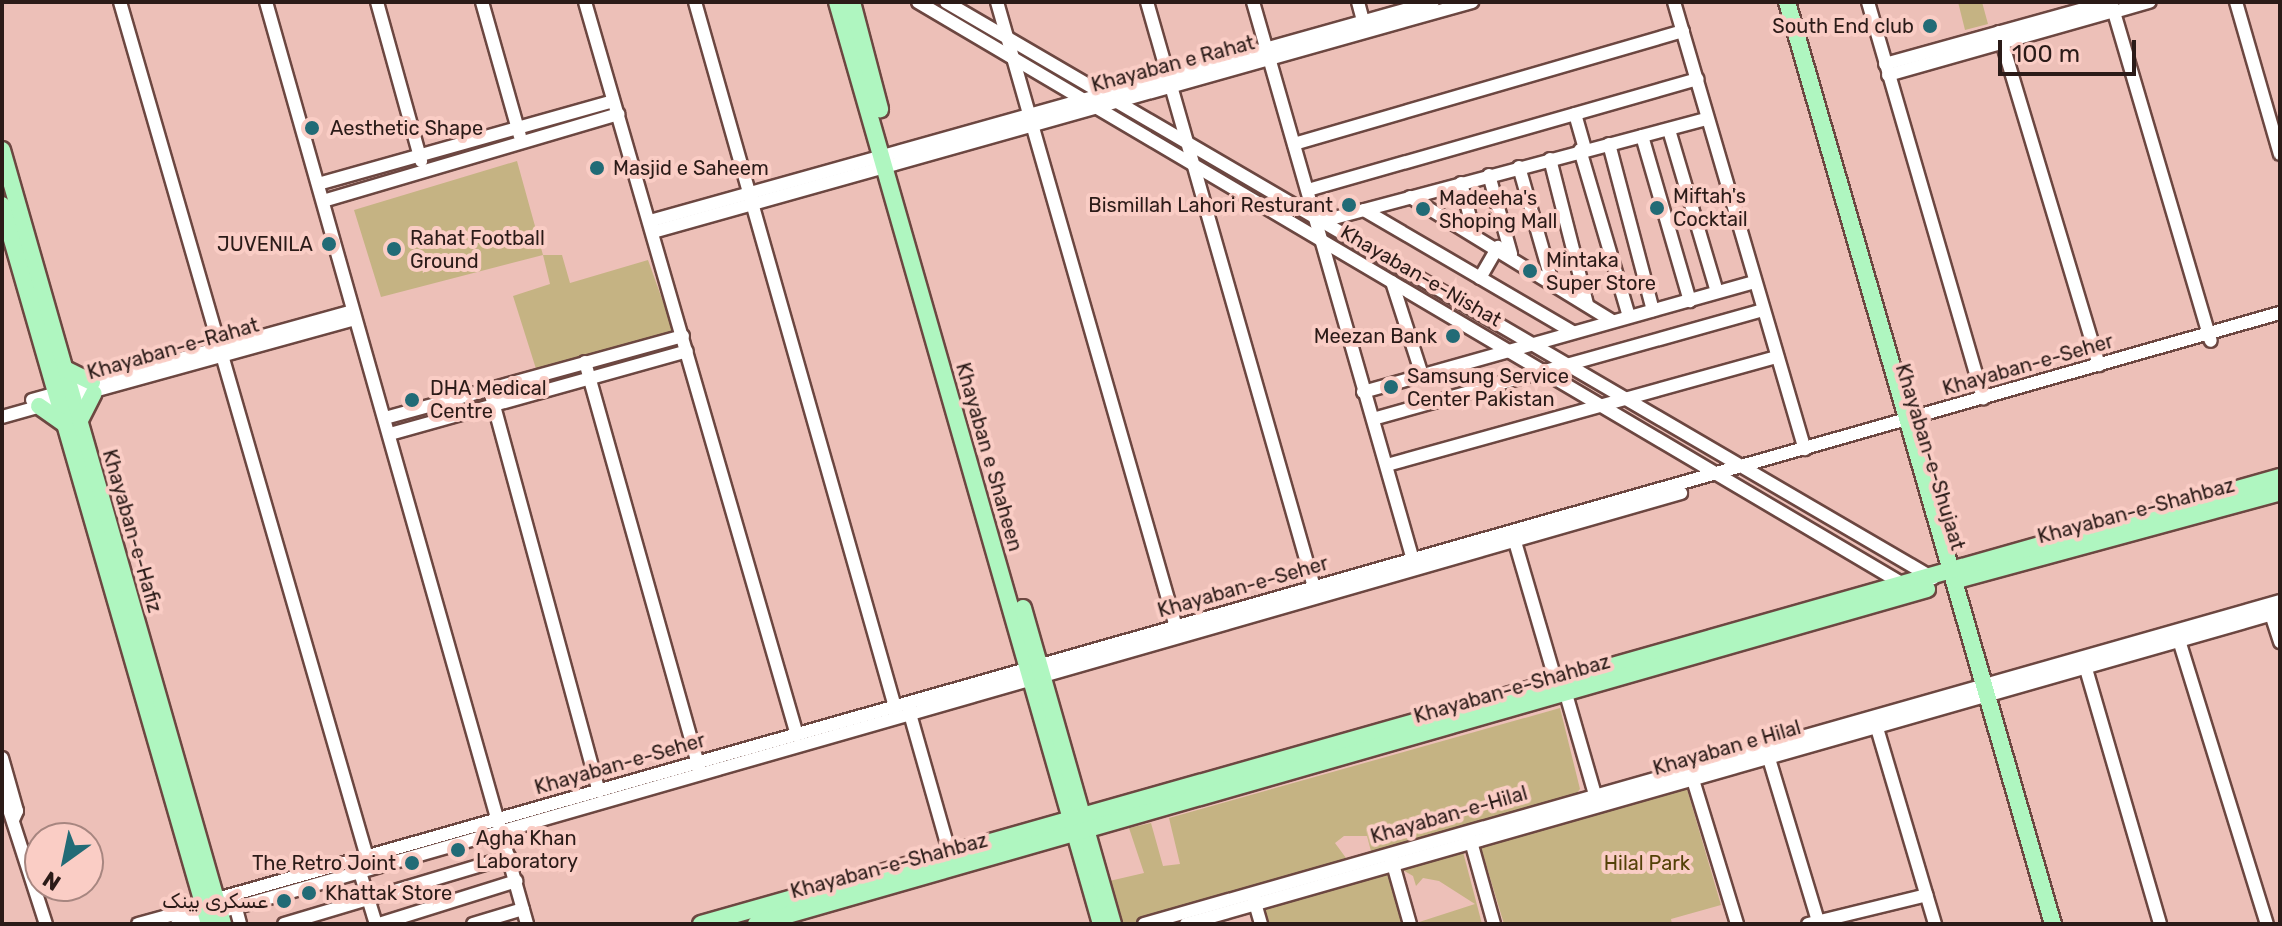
<!DOCTYPE html>
<html>
<head>
<meta charset="utf-8">
<style>
  body { margin:0 }
  #map { position:relative; width:2282px; height:926px; overflow:hidden; background:#edc0b8; font-family:Rubik,Vazirmatn,sans-serif }
  div>[style] { position:absolute }
  .green>* { inset:0; background:#c5b383 }
  .roads { filter:drop-shadow(2px 0 #6c4741) drop-shadow(-2px 0 #6c4741) drop-shadow(0 2px #6c4741) drop-shadow(0 -2px #6c4741) }
  .minor>* { height:12px; margin:-6px; padding:0 6px; transform-origin:6px; border-radius:6px; background:#fff }
  .major>* { height:16px; margin:-8px; padding:0 8px; transform-origin:8px; border-radius:8px; background:#aff6c0 }
  .dots>* { width:22px; height:22px; translate:-50% -50%; box-sizing:border-box; border:4px solid #facdc5; border-radius:50% }
  span { translate:-50% -50%; white-space:nowrap; text-align:center; line-height:1.15; -webkit-text-stroke:8px #facdc5; paint-order:stroke }
  .poi-label { font-size:20px; color:#2b1b18 }
  .right { translate:-100% -50%; text-align:right }
  .left { translate:0 -50%; text-align:left }
  .street-label { font-size:20px; color:#2b1b18 }
  .park-label { font-size:20px; color:#534107 }
  .frame { position:absolute; inset:0; border:4px solid #2b1b18; pointer-events:none }
  .north { position:absolute; left:24px; top:822px; width:80px; height:80px; box-sizing:border-box; background:#facdc5; border:2px solid #a78680; border-radius:50%; rotate:213deg; font-size:22px; font-weight:700; line-height:32px; text-align:center; color:#2b1b18 }
  .north::after { content:''; display:block; margin:auto; width:28px; height:36px; background:#226b76; clip-path:polygon(50% 0,100% 100%,50% 72%,0 100%) }
  .scale { position:absolute; left:1998px; top:40px; width:138px; height:36px; box-sizing:border-box; border:4px solid #2b1b18; border-top:0; padding-left:10px; font-size:24px; line-height:28px; white-space:nowrap; color:#2b1b18; -webkit-text-stroke:6px #facdc5; paint-order:stroke }
</style>
</head>
<body>
<div id="map">
  <div class="green">
    <i style="clip-path:polygon(1958px 2px,1982px 2px,1988px 24px,1965px 30px)"></i>
    <i style="clip-path:polygon(517px 161px,543px 255px,562px 255px,570px 283px,648px 260px,675px 335px,537px 372px,513px 296px,550px 284px,543px 255px,381px 297px,354px 210px)"></i>
    <i style="clip-path:polygon(1560px 708px,1580px 789px,1576px 794px,1372px 855px,1367px 836px,1344px 836px,1335px 843px,1346px 858px,1341px 866px,1131px 924px,1115px 924px,1105px 882px,1144px 873px,1129px 828px,1151px 823px,1163px 866px,1180px 864px,1169px 818px)"></i>
    <i style="clip-path:polygon(1687px 789px,1721px 905px,1671px 919px,1672px 924px,1504px 924px,1481px 848px)"></i>
    <i style="clip-path:polygon(1462px 848px,1482px 924px,1413px 924px,1475px 904px,1439px 881px,1423px 878px,1416px 886px,1413px 876px,1396px 866px)"></i>
    <i style="clip-path:polygon(1388px 873px,1403px 924px,1264px 924px,1259px 906px)"></i>
  </div>
  <div class="roads">
    <div class="minor">
      <i style="left:120px;top:2px;width:897px;rotate:73.89deg"></i>
      <i style="left:266px;top:2px;width:958px;rotate:74.19deg"></i>
      <i style="left:377px;top:2px;width:165px;rotate:74.5deg"></i>
      <i style="left:482px;top:2px;width:139px;rotate:74.2deg"></i>
      <i style="left:585px;top:2px;width:763px;rotate:73.87deg"></i>
      <i style="left:695px;top:2px;width:733px;rotate:74.16deg"></i>
      <i style="left:918px;top:2px;width:1144px;rotate:30.58deg"></i>
      <i style="left:946px;top:2px;width:1143px;rotate:30.27deg"></i>
      <i style="left:997px;top:2px;width:657px;rotate:74.02deg"></i>
      <i style="left:1147px;top:2px;width:616px;rotate:74.07deg"></i>
      <i style="left:1253px;top:2px;width:580px;rotate:74deg"></i>
      <i style="left:1358px;top:2px;width:20px;rotate:75deg"></i>
      <i style="left:1674px;top:2px;width:466px;rotate:73.7deg"></i>
      <i style="left:1868px;top:2px;width:413px;rotate:73.8deg"></i>
      <i style="left:2111px;top:2px;width:353px;rotate:73.6deg"></i>
      <i style="left:2236px;top:2px;width:158px;rotate:73.9deg"></i>
      <i style="left:2114px;top:12px;width:37px;rotate:-16deg"></i>
      <i style="left:1999px;top:32px;width:348px;rotate:73.3deg"></i>
      <i style="left:1885px;top:64px;width:231px;rotate:-15.5deg"></i>
      <i style="left:1888px;top:75px;width:235px;rotate:-15.8deg"></i>
      <i style="left:1575px;top:114px;width:36px;rotate:74deg"></i>
      <i style="left:1669px;top:130px;width:169px;rotate:73.5deg"></i>
      <i style="left:1642px;top:136px;width:172px;rotate:73.8deg"></i>
      <i style="left:1294px;top:144px;width:405px;rotate:-16.2deg"></i>
      <i style="left:1609px;top:144px;width:172px;rotate:75.2deg"></i>
      <i style="left:1580px;top:150px;width:173px;rotate:73.6deg"></i>
      <i style="left:1550px;top:159px;width:150px;rotate:75.7deg"></i>
      <i style="left:1519px;top:167px;width:120px;rotate:74deg"></i>
      <i style="left:1489px;top:175px;width:82px;rotate:74.4deg"></i>
      <i style="left:1461px;top:183px;width:52px;rotate:75.4deg"></i>
      <i style="left:318px;top:184px;width:306px;rotate:-15.7deg"></i>
      <i style="left:1308px;top:190px;width:405px;rotate:-15.9deg"></i>
      <i style="left:1410px;top:197px;width:237px;rotate:31.5deg"></i>
      <i style="left:323px;top:201px;width:308px;rotate:-16.4deg"></i>
      <i style="left:1364px;top:210px;width:242px;rotate:30.3deg"></i>
      <i style="left:650px;top:221px;width:813px;rotate:-15.63deg"></i>
      <i style="left:1319px;top:222px;width:401px;rotate:-14.9deg"></i>
      <i style="left:653px;top:232px;width:851px;rotate:-15.69deg"></i>
      <i style="left:1480px;top:278px;width:36px;rotate:-60deg"></i>
      <i style="left:1392px;top:282px;width:98px;rotate:72.1deg"></i>
      <i style="left:585px;top:362px;width:421px;rotate:74.3deg"></i>
      <i style="left:490px;top:391px;width:415px;rotate:74.8deg"></i>
      <i style="left:1363px;top:392px;width:407px;rotate:-15.7deg"></i>
      <i style="left:65px;top:399px;width:301px;rotate:-15.4deg"></i>
      <i style="left:32px;top:400px;width:333px;rotate:-15.5deg"></i>
      <i style="left:2px;top:417px;width:48px;rotate:-15.8deg"></i>
      <i style="left:385px;top:418px;width:309px;rotate:-15.4deg"></i>
      <i style="left:1373px;top:419px;width:405px;rotate:-15.6deg"></i>
      <i style="left:390px;top:434px;width:308px;rotate:-15.6deg"></i>
      <i style="left:1387px;top:465px;width:405px;rotate:-15.5deg"></i>
      <i style="left:1513px;top:535px;width:153px;rotate:73.7deg"></i>
      <i style="left:2269px;top:608px;width:36px;rotate:72deg"></i>
      <i style="left:2178px;top:637px;width:300px;rotate:72.8deg"></i>
      <i style="left:2084px;top:662px;width:273px;rotate:73.8deg"></i>
      <i style="left:1566px;top:694px;width:108px;rotate:73.9deg"></i>
      <i style="left:908px;top:707px;width:153px;rotate:74.1deg"></i>
      <i style="left:1874px;top:718px;width:215px;rotate:73.5deg"></i>
      <i style="left:1767px;top:752px;width:177px;rotate:73.2deg"></i>
      <i style="left:2px;top:758px;width:55px;rotate:74.2deg"></i>
      <i style="left:17px;top:811px;width:10px;rotate:114deg"></i>
      <i style="left:1690px;top:770px;width:161px;rotate:73deg"></i>
      <i style="left:2px;top:788px;width:143px;rotate:72.1deg"></i>
      <i style="left:1470px;top:838px;width:89px;rotate:74.4deg"></i>
      <i style="left:1391px;top:857px;width:70px;rotate:74.2deg"></i>
      <i style="left:358px;top:866px;width:61px;rotate:72.8deg"></i>
      <i style="left:1253px;top:896px;width:29px;rotate:74deg"></i>
      <i style="left:217px;top:899px;width:2145px;rotate:-15.86deg"></i>
      <i style="left:234px;top:901px;width:24px;rotate:75deg"></i>
      <i style="left:220px;top:912px;width:1520px;rotate:-16deg"></i>
      <i style="left:138px;top:924px;width:68px;rotate:-15.3deg"></i>
      <i style="left:177px;top:924px;width:31px;rotate:-15deg"></i>
      <i style="left:284px;top:924px;width:235px;rotate:-16.6deg"></i>
      <i style="left:379px;top:924px;width:144px;rotate:-17.4deg"></i>
      <i style="left:473px;top:924px;width:52px;rotate:-16.7deg"></i>
      <i style="left:1144px;top:924px;width:1181px;rotate:-15.87deg"></i>
      <i style="left:1186px;top:924px;width:1138px;rotate:-15.92deg"></i>
      <i style="left:1808px;top:924px;width:122px;rotate:-13.7deg"></i>
    </div>
    <div class="major">
      <i style="left:837px;top:2px;width:959px;rotate:74.02deg"></i>
      <i style="left:852px;top:2px;width:111px;rotate:75.3deg"></i>
      <i style="left:1787px;top:2px;width:960px;rotate:73.91deg"></i>
      <i style="left:2px;top:150px;width:805px;rotate:74.06deg"></i>
      <i style="left:2px;top:205px;width:748px;rotate:73.94deg"></i>
      <i style="left:65px;top:369px;width:30px;rotate:26deg"></i>
      <i style="left:39px;top:406px;width:32px;rotate:35deg"></i>
      <i style="left:80px;top:420px;width:30px;rotate:-63deg"></i>
      <i style="left:1957px;top:580px;width:335px;rotate:-15.2deg"></i>
      <i style="left:1023px;top:608px;width:329px;rotate:74.1deg"></i>
      <i style="left:701px;top:924px;width:1641px;rotate:-15.81deg"></i>
      <i style="left:756px;top:924px;width:1218px;rotate:-15.96deg"></i>
    </div>
  </div>
  <div class="dots">
    <i style="left:1930px;top:26px;background:#226b76"></i>
    <i style="left:312px;top:128px;background:#226b76"></i>
    <i style="left:597px;top:168px;background:#226b76"></i>
    <i style="left:1349px;top:205px;background:#226b76"></i>
    <i style="left:1657px;top:208px;background:#226b76"></i>
    <i style="left:1423px;top:209px;background:#226b76"></i>
    <i style="left:329px;top:244px;background:#226b76"></i>
    <i style="left:394px;top:249px;background:#226b76"></i>
    <i style="left:1530px;top:271px;background:#226b76"></i>
    <i style="left:1453px;top:336px;background:#226b76"></i>
    <i style="left:1391px;top:387px;background:#226b76"></i>
    <i style="left:412px;top:400px;background:#226b76"></i>
    <i style="left:458px;top:850px;background:#226b76"></i>
    <i style="left:412px;top:863px;background:#226b76"></i>
    <i style="left:309px;top:893px;background:#226b76"></i>
    <i style="left:284px;top:901px;background:#226b76"></i>
  </div>
  <div class="poi-label">
    <span class="right" style="left:1914px;top:26px">South End club</span>
    <span class="left" style="left:330px;top:128px">Aesthetic Shape</span>
    <span class="left" style="left:613px;top:168px">Masjid e Saheem</span>
    <span class="left" style="left:1673px;top:208px">Miftah's<br>Cocktail</span>
    <span class="left" style="left:1439px;top:210px">Madeeha's<br>Shoping Mall</span>
    <span class="right" style="left:1333px;top:205px">Bismillah Lahori Resturant</span>
    <span class="left" style="left:410px;top:250px">Rahat Football<br>Ground</span>
    <span class="right" style="left:313px;top:244px">JUVENILA</span>
    <span class="left" style="left:1546px;top:272px">Mintaka<br>Super Store</span>
    <span class="right" style="left:1437px;top:336px">Meezan Bank</span>
    <span class="left" style="left:1407px;top:388px">Samsung Service<br>Center Pakistan</span>
    <span class="left" style="left:430px;top:400px">DHA Medical<br>Centre</span>
    <span class="left" style="left:476px;top:850px">Agha Khan<br>Laboratory</span>
    <span class="right" style="left:396px;top:863px">The Retro Joint</span>
    <span class="left" style="left:325px;top:893px">Khattak Store</span>
    <span class="right" style="left:268px;top:901px">عسکری بینک</span>
  </div>
  <div class="street-label">
    <span style="left:1173px;top:64px;rotate:-15deg">Khayaban e Rahat</span>
    <span style="left:1421px;top:276px;rotate:30deg">Khayaban-e-Nishat</span>
    <span style="left:173px;top:349px;rotate:-16deg">Khayaban-e-Rahat</span>
    <span style="left:2028px;top:365px;rotate:-16deg">Khayaban-e-Seher</span>
    <span style="left:989px;top:457px;rotate:74deg">Khayaban e Shaheen</span>
    <span style="left:1930px;top:457px;rotate:73deg">Khayaban-e-Shujaat</span>
    <span style="left:2136px;top:511px;rotate:-15deg">Khayaban-e-Shahbaz</span>
    <span style="left:132px;top:531px;rotate:74deg">Khayaban-e-Hafiz</span>
    <span style="left:1243px;top:587px;rotate:-16deg">Khayaban-e-Seher</span>
    <span style="left:1512px;top:689px;rotate:-16deg">Khayaban-e-Shahbaz</span>
    <span style="left:1727px;top:748px;rotate:-16deg">Khayaban e Hilal</span>
    <span style="left:620px;top:764px;rotate:-16deg">Khayaban-e-Seher</span>
    <span style="left:1449px;top:815px;rotate:-16deg">Khayaban-e-Hilal</span>
    <span style="left:889px;top:866px;rotate:-15deg">Khayaban-e-Shahbaz</span>
  </div>
  <div class="park-label">
    <span style="left:1647px;top:863px">Hilal Park</span>
  </div>
  <div class="frame"></div>
  <div class="north">N</div>
  <div class="scale">100 m</div>
</div>
</body>
</html>
